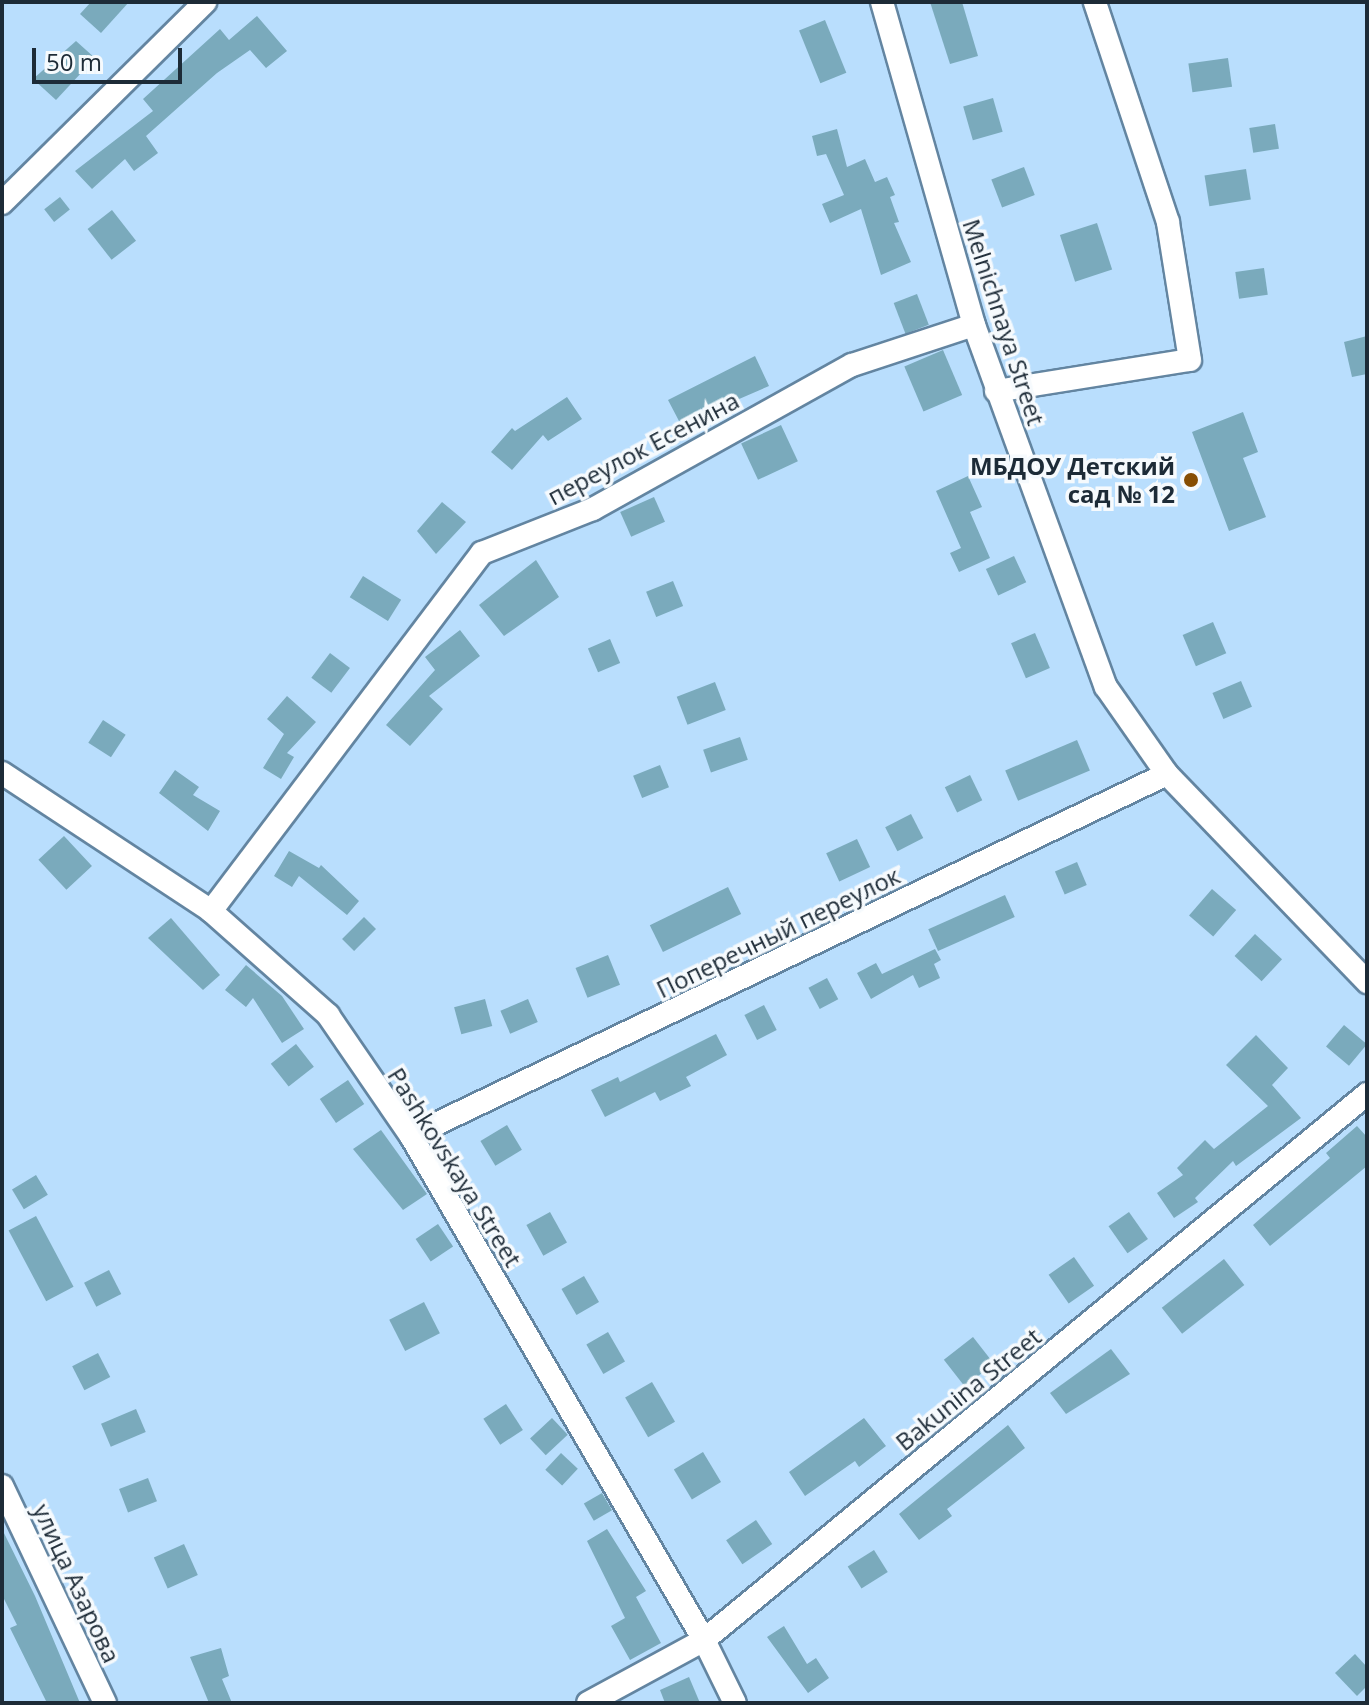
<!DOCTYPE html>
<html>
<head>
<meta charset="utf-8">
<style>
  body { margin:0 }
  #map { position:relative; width:1369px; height:1705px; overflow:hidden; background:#b9defd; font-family:"Open Sans",sans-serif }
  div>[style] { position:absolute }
  .building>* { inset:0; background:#7aaabc; transform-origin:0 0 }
  .roads { filter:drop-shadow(2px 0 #6385a1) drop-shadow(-2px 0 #6385a1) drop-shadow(0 2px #6385a1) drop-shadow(0 -2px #6385a1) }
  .minor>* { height:22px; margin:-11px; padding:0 11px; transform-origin:11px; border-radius:11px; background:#fff }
  .dots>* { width:22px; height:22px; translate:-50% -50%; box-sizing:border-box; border:4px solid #f6fafd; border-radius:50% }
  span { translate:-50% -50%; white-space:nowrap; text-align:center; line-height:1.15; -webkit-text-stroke:7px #f6fafd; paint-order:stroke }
  .street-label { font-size:24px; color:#1d2b37 }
  .poi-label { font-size:24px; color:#1d2b37; font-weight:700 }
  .right { translate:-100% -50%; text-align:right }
  .frame { position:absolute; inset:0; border:4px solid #1d2b37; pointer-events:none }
  .scale { position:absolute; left:32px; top:48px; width:150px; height:36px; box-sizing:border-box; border:4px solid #1d2b37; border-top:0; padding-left:10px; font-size:24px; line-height:28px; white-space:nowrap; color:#1d2b37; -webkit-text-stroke:6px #f6fafd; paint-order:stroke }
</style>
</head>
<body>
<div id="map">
  <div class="building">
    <i style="clip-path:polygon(91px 2px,129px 2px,101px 33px,80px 14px)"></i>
    <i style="clip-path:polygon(930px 2px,962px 2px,978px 56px,950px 64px)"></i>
    <i style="clip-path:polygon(257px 16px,287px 51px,266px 68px,250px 50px,217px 73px,146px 136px,158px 153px,134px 171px,125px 159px,92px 189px,75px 171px,153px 111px,143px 99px,220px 29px,229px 40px)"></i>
    <i style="left:825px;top:20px;width:57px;height:28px;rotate:68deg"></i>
    <i style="clip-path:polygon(76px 41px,95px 58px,56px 100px,33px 79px)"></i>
    <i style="left:1228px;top:58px;width:29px;height:40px;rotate:82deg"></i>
    <i style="left:993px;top:98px;width:35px;height:31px;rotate:74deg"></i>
    <i style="left:1275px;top:124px;width:25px;height:26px;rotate:81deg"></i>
    <i style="clip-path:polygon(837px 129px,847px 167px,865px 159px,875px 182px,887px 177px,895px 195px,890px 197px,899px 222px,894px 223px,911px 262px,881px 275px,861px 209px,830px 223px,822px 204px,844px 195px,826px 154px,817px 156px,812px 136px)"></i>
    <i style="left:1024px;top:167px;width:30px;height:35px;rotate:69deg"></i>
    <i style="left:1246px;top:169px;width:31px;height:42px;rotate:81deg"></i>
    <i style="left:60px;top:197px;width:16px;height:20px;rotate:52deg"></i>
    <i style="left:112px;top:210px;width:39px;height:31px;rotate:52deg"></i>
    <i style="left:1097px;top:223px;width:49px;height:39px;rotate:72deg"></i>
    <i style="left:1264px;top:268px;width:27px;height:29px;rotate:82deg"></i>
    <i style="left:917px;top:294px;width:33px;height:25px;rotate:69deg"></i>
    <i style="clip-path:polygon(1367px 336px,1367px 374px,1352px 377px,1344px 342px)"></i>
    <i style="left:943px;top:350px;width:49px;height:42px;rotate:67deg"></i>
    <i style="clip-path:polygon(755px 356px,769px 386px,716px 409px,713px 403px,679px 421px,668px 400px)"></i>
    <i style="clip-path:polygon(567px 397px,582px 419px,548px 441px,543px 435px,512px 470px,491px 452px,512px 428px,515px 431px)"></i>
    <i style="clip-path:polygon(1243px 412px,1258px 452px,1243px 458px,1266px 517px,1229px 531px,1192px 432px)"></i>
    <i style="left:781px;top:425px;width:40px;height:44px;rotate:65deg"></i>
    <i style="clip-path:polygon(968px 476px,982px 507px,970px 512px,990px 558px,959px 572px,950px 553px,961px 548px,936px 491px)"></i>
    <i style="left:654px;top:497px;width:27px;height:37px;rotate:66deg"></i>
    <i style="clip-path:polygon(442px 502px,466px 522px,436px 554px,417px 531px)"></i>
    <i style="left:1014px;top:556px;width:29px;height:31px;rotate:65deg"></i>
    <i style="clip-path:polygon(536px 560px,559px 597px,504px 636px,479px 605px)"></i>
    <i style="left:363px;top:576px;width:45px;height:25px;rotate:32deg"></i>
    <i style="left:673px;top:581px;width:27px;height:29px;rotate:68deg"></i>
    <i style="left:1213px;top:622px;width:34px;height:33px;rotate:67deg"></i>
    <i style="clip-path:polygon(460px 630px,480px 656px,429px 696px,443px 709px,410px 746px,386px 725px,435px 670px,425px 657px)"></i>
    <i style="left:1035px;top:633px;width:38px;height:26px;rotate:67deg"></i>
    <i style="left:610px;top:639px;width:26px;height:24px;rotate:67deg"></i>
    <i style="left:330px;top:653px;width:25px;height:31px;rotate:37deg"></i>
    <i style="left:1241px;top:681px;width:28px;height:31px;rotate:67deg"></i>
    <i style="left:715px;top:682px;width:30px;height:41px;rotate:69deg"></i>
    <i style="clip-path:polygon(287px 696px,316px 722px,287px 753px,294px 757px,281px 779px,263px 768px,284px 734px,267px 719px)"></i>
    <i style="left:103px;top:720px;width:27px;height:27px;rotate:33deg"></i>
    <i style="left:740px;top:737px;width:24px;height:39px;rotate:71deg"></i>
    <i style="left:1077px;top:740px;width:33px;height:78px;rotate:67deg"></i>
    <i style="left:660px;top:765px;width:24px;height:29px;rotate:68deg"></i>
    <i style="clip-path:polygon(175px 770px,199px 787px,193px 795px,220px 811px,208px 831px,159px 793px)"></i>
    <i style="left:970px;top:775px;width:28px;height:28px;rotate:64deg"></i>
    <i style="left:911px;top:814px;width:27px;height:29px;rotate:63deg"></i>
    <i style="left:64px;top:836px;width:41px;height:35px;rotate:47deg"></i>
    <i style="left:857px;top:839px;width:31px;height:34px;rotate:65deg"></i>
    <i style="clip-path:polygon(289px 851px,319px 868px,321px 865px,359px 901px,347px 915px,299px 876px,292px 887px,274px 876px)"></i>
    <i style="left:1077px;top:862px;width:25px;height:24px;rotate:67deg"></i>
    <i style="left:728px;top:887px;width:30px;height:87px;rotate:64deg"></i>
    <i style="left:1212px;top:889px;width:32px;height:35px;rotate:41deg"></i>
    <i style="left:1005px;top:895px;width:24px;height:84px;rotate:66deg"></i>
    <i style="left:364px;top:917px;width:17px;height:31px;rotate:45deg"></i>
    <i style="clip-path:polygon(171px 918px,220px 975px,203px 990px,148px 938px)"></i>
    <i style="left:1255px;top:934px;width:37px;height:30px;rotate:43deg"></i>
    <i style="clip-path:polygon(935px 949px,941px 960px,934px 964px,940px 978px,919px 988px,913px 975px,871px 999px,857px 973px,876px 963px,882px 974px)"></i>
    <i style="left:608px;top:955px;width:32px;height:35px;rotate:68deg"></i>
    <i style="clip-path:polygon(246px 965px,282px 996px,304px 1029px,282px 1043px,253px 998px,246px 1007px,225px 990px)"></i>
    <i style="left:827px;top:978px;width:24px;height:21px;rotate:62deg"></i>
    <i style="left:485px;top:999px;width:28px;height:32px;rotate:75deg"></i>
    <i style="left:528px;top:999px;width:25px;height:30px;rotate:67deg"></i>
    <i style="left:764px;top:1005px;width:28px;height:22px;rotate:63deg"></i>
    <i style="left:1344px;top:1025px;width:30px;height:28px;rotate:40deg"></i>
    <i style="clip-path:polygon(716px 1034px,727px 1055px,686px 1077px,691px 1086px,660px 1101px,655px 1092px,605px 1117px,591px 1090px,618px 1077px,620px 1082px)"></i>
    <i style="clip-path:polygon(1256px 1035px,1288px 1068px,1272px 1085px,1301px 1118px,1236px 1166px,1233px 1161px,1195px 1198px,1198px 1202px,1174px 1218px,1157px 1193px,1183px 1175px,1177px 1168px,1205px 1140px,1214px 1149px,1268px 1106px,1226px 1065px)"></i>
    <i style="left:296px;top:1044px;width:29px;height:32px;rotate:52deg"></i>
    <i style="left:348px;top:1080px;width:29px;height:34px;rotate:56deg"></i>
    <i style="left:507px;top:1125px;width:29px;height:31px;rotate:59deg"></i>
    <i style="clip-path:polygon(1357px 1126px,1367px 1137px,1367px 1166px,1270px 1246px,1253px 1225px,1330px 1158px,1326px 1153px)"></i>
    <i style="clip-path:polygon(381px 1130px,427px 1194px,403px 1210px,353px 1149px)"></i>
    <i style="left:36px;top:1175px;width:23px;height:28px;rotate:59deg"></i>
    <i style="left:550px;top:1212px;width:35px;height:27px;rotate:61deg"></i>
    <i style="left:1129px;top:1212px;width:33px;height:25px;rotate:55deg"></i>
    <i style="left:36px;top:1216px;width:80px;height:31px;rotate:62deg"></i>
    <i style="left:438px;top:1224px;width:27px;height:27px;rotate:56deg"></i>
    <i style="left:1074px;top:1257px;width:35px;height:31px;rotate:55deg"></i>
    <i style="left:1224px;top:1259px;width:33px;height:79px;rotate:52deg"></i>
    <i style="left:109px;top:1270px;width:27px;height:28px;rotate:63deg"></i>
    <i style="left:584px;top:1276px;width:30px;height:26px;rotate:60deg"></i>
    <i style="left:424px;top:1302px;width:35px;height:39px;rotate:63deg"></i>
    <i style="left:608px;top:1332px;width:34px;height:25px;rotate:60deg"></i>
    <i style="left:973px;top:1337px;width:34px;height:37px;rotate:52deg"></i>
    <i style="clip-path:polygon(1111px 1349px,1130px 1374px,1066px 1414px,1050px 1393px)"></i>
    <i style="left:98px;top:1353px;width:27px;height:29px;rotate:63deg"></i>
    <i style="left:652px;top:1382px;width:46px;height:31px;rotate:60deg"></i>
    <i style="left:506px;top:1404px;width:31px;height:27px;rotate:57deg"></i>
    <i style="left:136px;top:1409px;width:25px;height:38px;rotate:67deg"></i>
    <i style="left:552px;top:1418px;width:23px;height:30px;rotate:47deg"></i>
    <i style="clip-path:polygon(864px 1418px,886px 1446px,859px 1467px,855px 1461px,805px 1496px,789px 1472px)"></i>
    <i style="clip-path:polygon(1008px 1425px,1025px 1448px,947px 1509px,952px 1516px,919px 1540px,899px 1514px)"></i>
    <i style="left:703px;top:1452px;width:35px;height:34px;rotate:59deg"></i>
    <i style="left:561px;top:1453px;width:23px;height:23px;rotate:43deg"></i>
    <i style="left:148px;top:1478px;width:25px;height:31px;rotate:69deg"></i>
    <i style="left:602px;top:1493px;width:20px;height:21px;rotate:60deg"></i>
    <i style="left:756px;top:1520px;width:29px;height:36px;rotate:56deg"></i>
    <i style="clip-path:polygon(2px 1529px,35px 1596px,80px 1703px,47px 1703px,10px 1628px,17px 1625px,2px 1595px)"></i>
    <i style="clip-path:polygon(607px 1529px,646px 1591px,636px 1597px,661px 1643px,630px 1660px,611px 1626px,625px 1618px,587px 1541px)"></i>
    <i style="left:184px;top:1544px;width:34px;height:33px;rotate:66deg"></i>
    <i style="left:874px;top:1550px;width:26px;height:31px;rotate:58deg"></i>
    <i style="clip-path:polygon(784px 1626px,807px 1664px,816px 1658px,829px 1678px,808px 1693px,767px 1637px)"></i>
    <i style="clip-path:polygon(221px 1648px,229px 1676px,222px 1679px,232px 1703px,209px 1703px,190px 1657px)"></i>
    <i style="clip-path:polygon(1355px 1654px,1367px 1667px,1367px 1686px,1357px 1696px,1335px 1673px)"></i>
    <i style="clip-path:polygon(689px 1677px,700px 1703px,665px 1703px,660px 1690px)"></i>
  </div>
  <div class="roads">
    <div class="minor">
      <i style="left:882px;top:2px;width:336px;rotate:74.1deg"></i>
      <i style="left:974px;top:325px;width:385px;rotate:70deg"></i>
      <i style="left:1106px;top:687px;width:106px;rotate:55deg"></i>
      <i style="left:1167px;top:774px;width:289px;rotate:46.1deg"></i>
      <i style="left:2px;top:203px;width:286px;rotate:-44.7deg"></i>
      <i style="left:996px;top:391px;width:196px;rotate:-9.1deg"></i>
      <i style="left:1190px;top:360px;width:140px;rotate:-99.1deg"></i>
      <i style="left:1168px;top:222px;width:232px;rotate:-108.4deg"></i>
      <i style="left:2px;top:773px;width:250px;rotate:33.4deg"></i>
      <i style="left:211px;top:911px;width:157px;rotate:41.6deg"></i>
      <i style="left:328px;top:1015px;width:147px;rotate:55.6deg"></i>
      <i style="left:411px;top:1136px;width:583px;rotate:59.83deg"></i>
      <i style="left:704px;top:1640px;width:70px;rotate:63.8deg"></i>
      <i style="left:211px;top:911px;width:449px;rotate:-52.9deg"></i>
      <i style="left:482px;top:553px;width:119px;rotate:-21.6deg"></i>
      <i style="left:593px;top:509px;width:296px;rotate:-29.1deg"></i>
      <i style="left:852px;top:365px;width:128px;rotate:-18.2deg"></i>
      <i style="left:411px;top:1136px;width:838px;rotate:-25.59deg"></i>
      <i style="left:2px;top:1486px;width:240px;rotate:64.6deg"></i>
      <i style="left:588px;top:1703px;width:132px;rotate:-28.5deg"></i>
      <i style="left:704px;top:1640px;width:859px;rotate:-39.47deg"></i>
    </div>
  </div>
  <div class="dots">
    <i style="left:1191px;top:480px;background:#874e03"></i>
  </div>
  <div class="street-label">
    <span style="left:1004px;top:322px;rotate:72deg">Melnichnaya Street</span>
    <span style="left:643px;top:448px;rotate:-28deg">переулок Есенина</span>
    <span style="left:778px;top:932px;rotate:-26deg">Поперечный переулок</span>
    <span style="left:455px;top:1167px;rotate:58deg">Pashkovskaya Street</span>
    <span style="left:968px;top:1389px;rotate:-39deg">Bakunina Street</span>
    <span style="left:77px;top:1583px;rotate:65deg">улица Азарова</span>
  </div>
  <div class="poi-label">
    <span class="right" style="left:1175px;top:480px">МБДОУ Детский<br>сад № 12</span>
  </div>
  <div class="frame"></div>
  <div class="scale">50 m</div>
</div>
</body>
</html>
